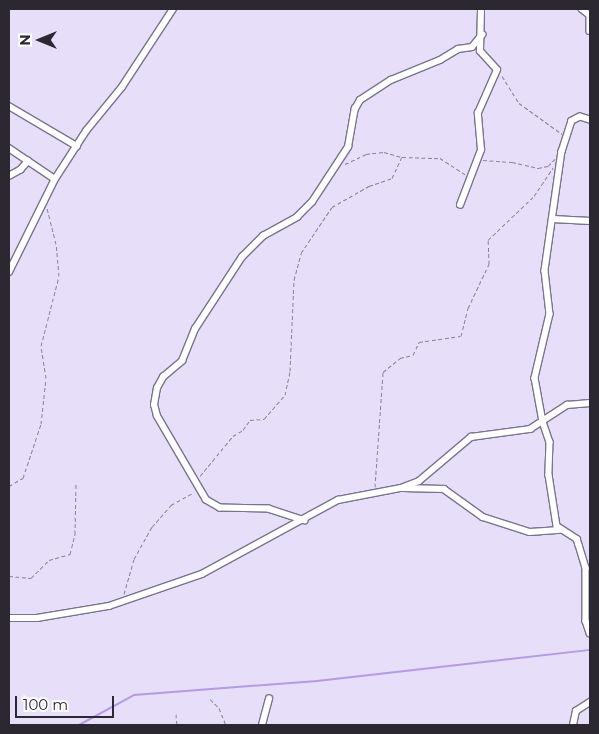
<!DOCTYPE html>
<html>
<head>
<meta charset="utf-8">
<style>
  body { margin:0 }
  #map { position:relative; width:599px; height:734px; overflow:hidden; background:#e7defa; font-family:Montserrat,sans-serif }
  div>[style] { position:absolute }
  .stream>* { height:2px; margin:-1px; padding:0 1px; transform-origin:1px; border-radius:1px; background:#b49be3 }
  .path>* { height:1px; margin-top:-0.5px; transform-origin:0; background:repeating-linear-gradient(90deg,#888295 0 4px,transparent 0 6.5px) }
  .roads { filter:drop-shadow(1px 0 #7b738c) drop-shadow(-1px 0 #7b738c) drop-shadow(0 1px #7b738c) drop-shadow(0 -1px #7b738c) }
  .street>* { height:5.5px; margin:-2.75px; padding:0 2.75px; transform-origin:2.75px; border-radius:2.75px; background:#fff }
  span { translate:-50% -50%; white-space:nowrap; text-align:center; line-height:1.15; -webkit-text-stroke:4px #fff; paint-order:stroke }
  .frame { position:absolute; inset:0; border:10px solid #2b2832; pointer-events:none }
  .north { position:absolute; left:15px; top:15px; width:50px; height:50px; -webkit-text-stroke:4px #fff; paint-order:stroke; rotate:270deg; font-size:14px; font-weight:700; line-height:20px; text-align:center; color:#2b2832 }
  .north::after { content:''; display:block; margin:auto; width:18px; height:22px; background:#2b2832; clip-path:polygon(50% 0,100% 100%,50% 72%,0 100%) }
  .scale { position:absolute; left:15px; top:696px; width:99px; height:22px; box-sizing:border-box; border:2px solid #2b2832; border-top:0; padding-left:6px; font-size:15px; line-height:18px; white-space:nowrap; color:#2b2832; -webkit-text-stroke:4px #fff; paint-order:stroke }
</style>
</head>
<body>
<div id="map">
  <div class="stream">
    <i style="left:79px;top:725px;width:63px;rotate:-28.6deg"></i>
    <i style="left:134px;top:695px;width:184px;rotate:-4.4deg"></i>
    <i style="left:317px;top:681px;width:275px;rotate:-6.5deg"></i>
  </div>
  <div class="path">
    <i style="left:502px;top:76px;width:32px;rotate:58deg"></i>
    <i style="left:519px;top:103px;width:53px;rotate:35.8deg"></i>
    <i style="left:483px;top:160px;width:29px;rotate:4deg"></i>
    <i style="left:512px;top:162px;width:27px;rotate:13deg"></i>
    <i style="left:538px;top:168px;width:10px;rotate:-11deg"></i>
    <i style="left:548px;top:166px;width:10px;rotate:-45deg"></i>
    <i style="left:345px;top:164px;width:23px;rotate:-25deg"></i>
    <i style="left:366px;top:154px;width:18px;rotate:-6deg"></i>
    <i style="left:384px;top:152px;width:19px;rotate:16deg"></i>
    <i style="left:402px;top:157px;width:38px;rotate:2deg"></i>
    <i style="left:440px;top:158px;width:30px;rotate:33deg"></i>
    <i style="left:200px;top:476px;width:52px;rotate:-50.5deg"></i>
    <i style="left:233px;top:436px;width:12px;rotate:-31deg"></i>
    <i style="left:243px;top:430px;width:12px;rotate:-55deg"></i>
    <i style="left:250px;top:420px;width:14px;rotate:-4deg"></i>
    <i style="left:264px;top:419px;width:32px;rotate:-49deg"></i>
    <i style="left:285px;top:395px;width:25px;rotate:-78deg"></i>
    <i style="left:290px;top:371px;width:91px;rotate:-87.5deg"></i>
    <i style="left:294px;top:280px;width:28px;rotate:-75deg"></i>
    <i style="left:301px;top:253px;width:55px;rotate:-56deg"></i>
    <i style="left:332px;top:207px;width:43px;rotate:-29.6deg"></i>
    <i style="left:369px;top:186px;width:24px;rotate:-19deg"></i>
    <i style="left:392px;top:178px;width:23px;rotate:-65deg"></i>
    <i style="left:9px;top:486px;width:16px;rotate:-30deg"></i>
    <i style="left:23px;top:478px;width:57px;rotate:-71.6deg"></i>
    <i style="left:41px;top:424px;width:46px;rotate:-83.8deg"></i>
    <i style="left:46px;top:378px;width:32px;rotate:-99deg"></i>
    <i style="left:41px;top:346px;width:72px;rotate:-75.6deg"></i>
    <i style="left:59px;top:276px;width:32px;rotate:-95deg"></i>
    <i style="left:56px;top:244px;width:37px;rotate:-104deg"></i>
    <i style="left:375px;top:487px;width:115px;rotate:-86deg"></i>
    <i style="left:383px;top:372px;width:22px;rotate:-39deg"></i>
    <i style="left:400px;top:358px;width:13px;rotate:-13deg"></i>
    <i style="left:413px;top:355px;width:14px;rotate:-65deg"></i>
    <i style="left:419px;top:342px;width:42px;rotate:-8.1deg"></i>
    <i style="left:461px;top:336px;width:29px;rotate:-76deg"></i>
    <i style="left:468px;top:308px;width:49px;rotate:-64.5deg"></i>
    <i style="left:489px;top:264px;width:24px;rotate:-92deg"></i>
    <i style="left:488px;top:240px;width:64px;rotate:-43.7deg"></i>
    <i style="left:534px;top:196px;width:34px;rotate:-56deg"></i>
    <i style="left:9px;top:576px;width:22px;rotate:5deg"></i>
    <i style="left:31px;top:578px;width:25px;rotate:-45deg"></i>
    <i style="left:49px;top:560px;width:22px;rotate:-16deg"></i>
    <i style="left:70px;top:554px;width:21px;rotate:-76deg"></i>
    <i style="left:75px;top:534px;width:50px;rotate:-88.9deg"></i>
    <i style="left:124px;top:594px;width:36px;rotate:-74deg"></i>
    <i style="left:134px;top:559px;width:37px;rotate:-61deg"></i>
    <i style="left:152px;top:527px;width:29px;rotate:-49deg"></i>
    <i style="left:171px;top:505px;width:26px;rotate:-29deg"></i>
    <i style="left:210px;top:699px;width:13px;rotate:45deg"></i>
    <i style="left:219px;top:708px;width:18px;rotate:68deg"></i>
    <i style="left:176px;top:714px;width:11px;rotate:85deg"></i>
  </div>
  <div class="roads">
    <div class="street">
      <i style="left:582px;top:9px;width:10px;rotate:37deg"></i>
      <i style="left:590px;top:15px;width:16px;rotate:90deg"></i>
      <i style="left:9px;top:106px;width:79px;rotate:30.5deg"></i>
      <i style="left:590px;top:120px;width:10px;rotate:-163deg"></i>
      <i style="left:580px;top:117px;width:9px;rotate:153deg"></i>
      <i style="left:572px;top:121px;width:32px;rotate:108deg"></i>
      <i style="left:562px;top:151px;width:121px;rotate:98.1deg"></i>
      <i style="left:545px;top:271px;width:43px;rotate:83.4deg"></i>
      <i style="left:550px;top:314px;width:66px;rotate:103.2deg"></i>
      <i style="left:535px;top:378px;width:45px;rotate:79.7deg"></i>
      <i style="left:543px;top:422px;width:21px;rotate:71deg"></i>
      <i style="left:550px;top:442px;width:33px;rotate:92deg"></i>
      <i style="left:549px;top:475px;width:52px;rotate:81.1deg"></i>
      <i style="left:557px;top:526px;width:24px;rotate:33deg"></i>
      <i style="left:577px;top:539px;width:6px;rotate:72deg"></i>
      <i style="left:579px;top:545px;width:24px;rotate:73deg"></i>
      <i style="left:586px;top:568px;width:53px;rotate:90deg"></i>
      <i style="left:586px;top:621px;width:13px;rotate:72deg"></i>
      <i style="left:9px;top:148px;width:55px;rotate:34deg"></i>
      <i style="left:9px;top:176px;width:13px;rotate:-29deg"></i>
      <i style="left:20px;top:170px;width:12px;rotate:-48deg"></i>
      <i style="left:460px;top:205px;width:59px;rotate:-69.1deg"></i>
      <i style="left:481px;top:150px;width:37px;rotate:-95deg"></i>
      <i style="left:478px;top:113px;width:47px;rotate:-66.2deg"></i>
      <i style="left:497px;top:70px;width:25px;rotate:-132deg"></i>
      <i style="left:480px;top:51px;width:42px;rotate:-88.6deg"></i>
      <i style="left:553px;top:219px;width:37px;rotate:3deg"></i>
      <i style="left:9px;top:272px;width:104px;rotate:-63.7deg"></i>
      <i style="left:55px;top:179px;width:57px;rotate:-57.1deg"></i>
      <i style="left:86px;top:131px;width:57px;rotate:-50.7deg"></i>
      <i style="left:122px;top:87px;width:93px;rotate:-56.8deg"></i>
      <i style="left:403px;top:488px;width:41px;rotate:1.4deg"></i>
      <i style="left:444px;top:489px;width:48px;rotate:35.7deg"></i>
      <i style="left:483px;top:517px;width:49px;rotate:17.7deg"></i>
      <i style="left:530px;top:532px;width:30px;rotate:-4deg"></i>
      <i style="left:305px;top:521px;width:38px;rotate:-162deg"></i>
      <i style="left:269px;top:509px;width:49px;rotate:-178.8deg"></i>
      <i style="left:220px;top:508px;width:16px;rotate:-150deg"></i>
      <i style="left:206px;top:500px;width:97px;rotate:-120.3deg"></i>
      <i style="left:157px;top:416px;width:11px;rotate:-105deg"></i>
      <i style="left:154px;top:405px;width:17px;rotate:-80deg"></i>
      <i style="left:157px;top:388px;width:13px;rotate:-61deg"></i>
      <i style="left:163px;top:377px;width:25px;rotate:-40deg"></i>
      <i style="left:182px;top:361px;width:35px;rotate:-68deg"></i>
      <i style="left:195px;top:329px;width:86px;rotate:-56.9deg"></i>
      <i style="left:242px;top:257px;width:30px;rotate:-45deg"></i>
      <i style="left:263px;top:236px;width:39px;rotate:-29deg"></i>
      <i style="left:297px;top:217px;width:21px;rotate:-45deg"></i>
      <i style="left:312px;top:202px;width:66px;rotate:-56.8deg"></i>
      <i style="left:348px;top:147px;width:39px;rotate:-80deg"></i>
      <i style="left:355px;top:109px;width:10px;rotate:-61deg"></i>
      <i style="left:360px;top:100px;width:37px;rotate:-33deg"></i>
      <i style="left:391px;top:80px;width:53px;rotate:-22.2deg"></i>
      <i style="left:440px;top:60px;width:21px;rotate:-31deg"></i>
      <i style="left:458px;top:49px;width:14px;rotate:-8deg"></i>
      <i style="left:472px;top:47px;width:16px;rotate:-50deg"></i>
      <i style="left:9px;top:618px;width:28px"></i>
      <i style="left:37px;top:618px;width:73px;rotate:-9.5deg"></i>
      <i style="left:109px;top:606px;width:98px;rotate:-19deg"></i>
      <i style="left:202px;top:574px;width:155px;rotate:-28.6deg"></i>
      <i style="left:338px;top:500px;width:64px;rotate:-10.8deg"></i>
      <i style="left:401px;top:488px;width:19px;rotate:-21deg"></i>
      <i style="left:419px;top:481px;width:68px;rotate:-40.2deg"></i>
      <i style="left:471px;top:437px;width:60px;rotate:-7.7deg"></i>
      <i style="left:530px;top:429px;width:44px;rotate:-33deg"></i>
      <i style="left:567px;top:405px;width:23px;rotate:-5deg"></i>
      <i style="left:262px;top:725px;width:27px;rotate:-75deg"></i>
      <i style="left:573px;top:725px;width:14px;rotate:-78deg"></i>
      <i style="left:576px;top:711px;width:17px;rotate:-33deg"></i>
    </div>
  </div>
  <div class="frame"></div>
  <div class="north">N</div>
  <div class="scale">100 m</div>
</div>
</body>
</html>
